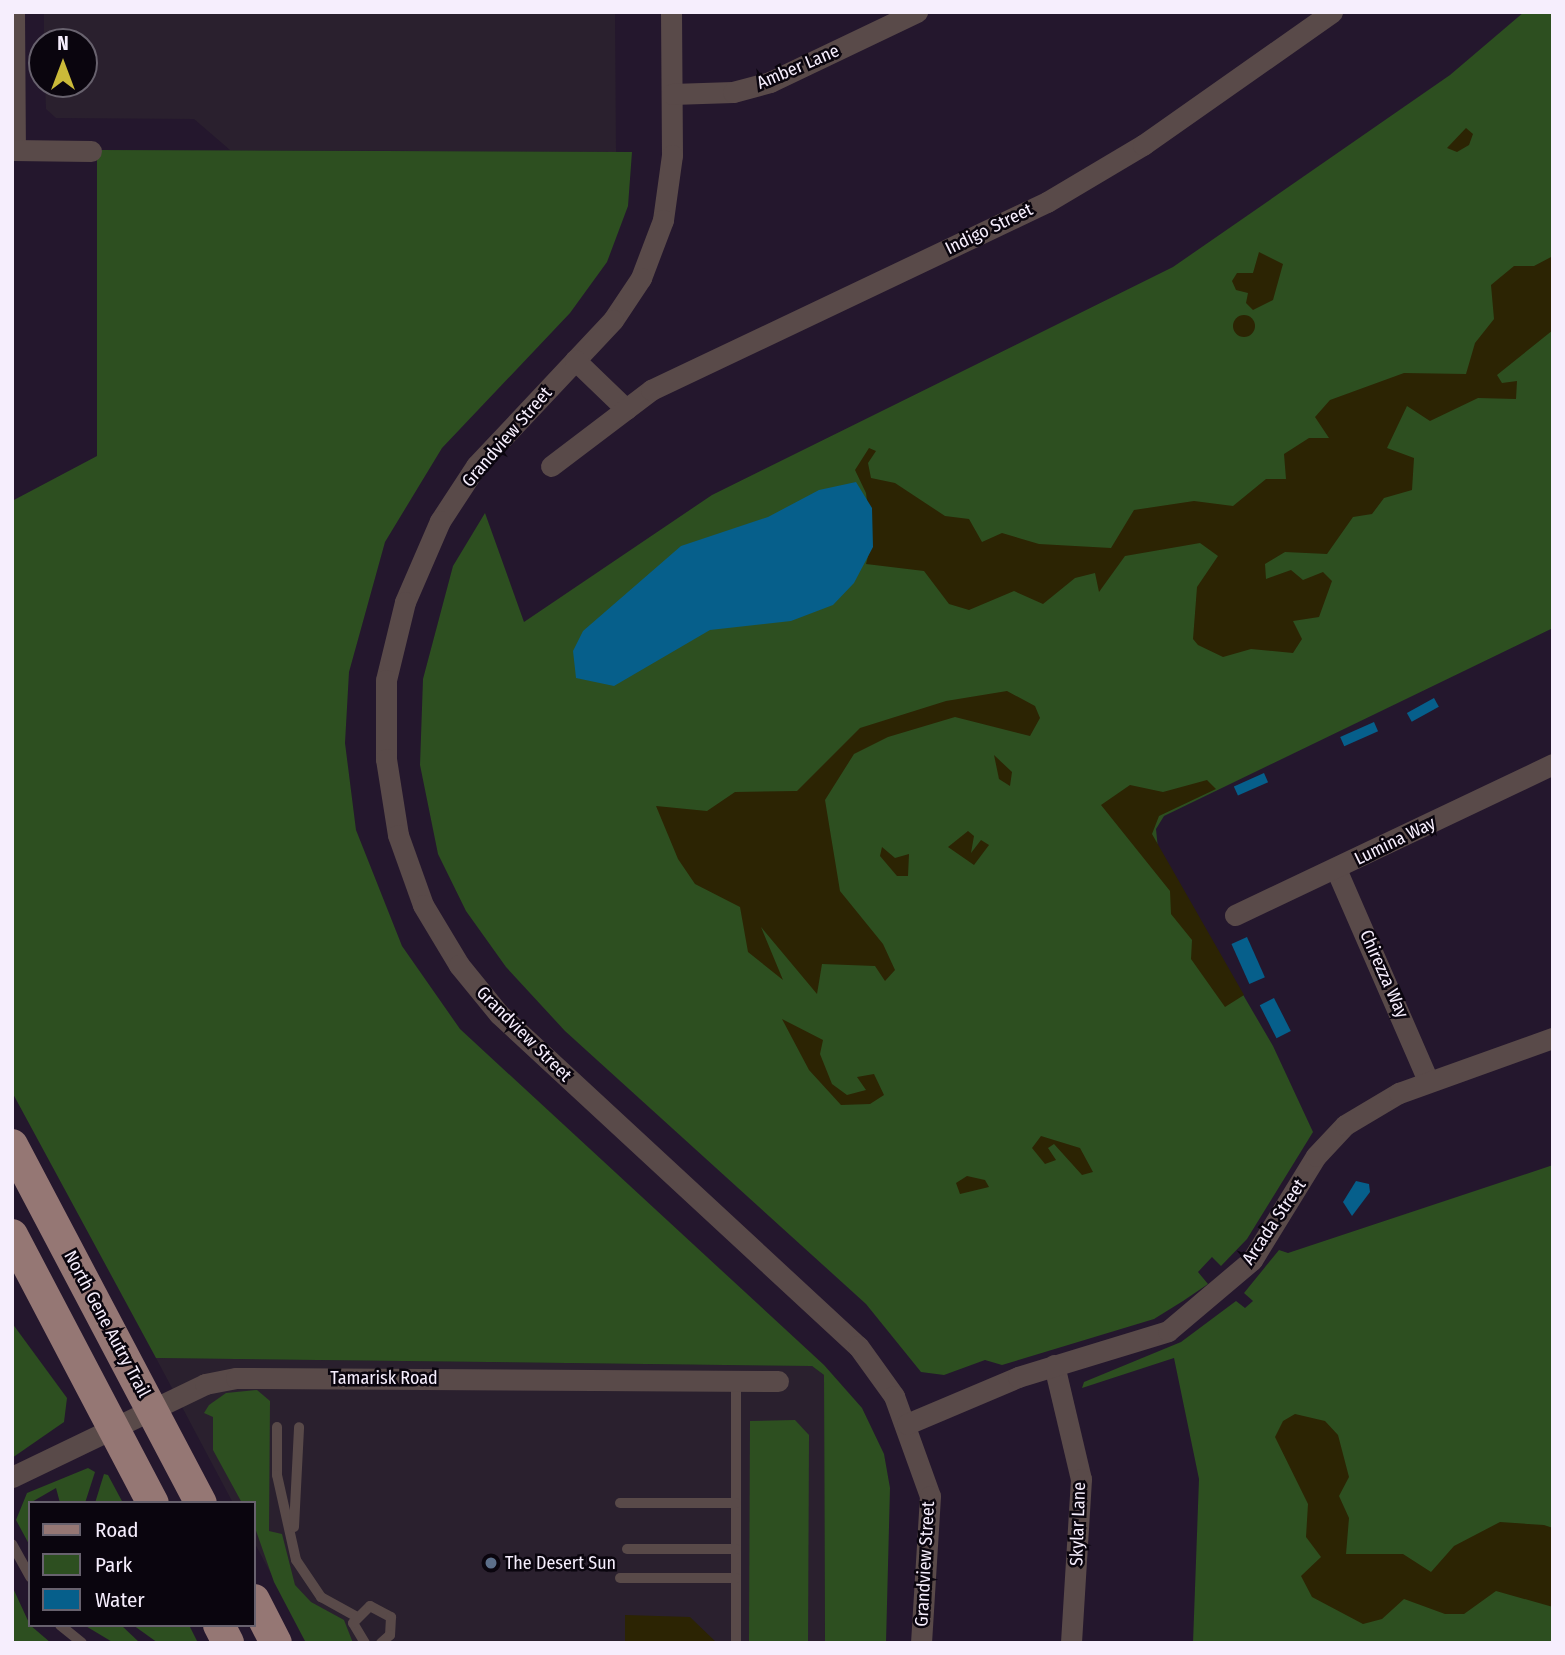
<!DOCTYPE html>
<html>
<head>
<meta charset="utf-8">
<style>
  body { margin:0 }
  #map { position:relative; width:1565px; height:1655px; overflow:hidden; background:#24172d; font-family:"Fira Sans Condensed",sans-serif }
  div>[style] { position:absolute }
  .industrial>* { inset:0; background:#2a202e }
  .green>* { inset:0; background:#2d4f20 }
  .sand>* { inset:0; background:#2c2403 }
  .round { border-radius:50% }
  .water>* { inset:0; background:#065f8b; transform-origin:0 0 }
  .lane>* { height:10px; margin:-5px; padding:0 5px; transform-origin:5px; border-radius:5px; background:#594a49 }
  .street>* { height:21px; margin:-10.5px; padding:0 10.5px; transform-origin:10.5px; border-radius:10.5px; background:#594a49 }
  .primary>* { height:32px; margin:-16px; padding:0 16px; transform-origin:16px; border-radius:16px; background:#957774 }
  .dots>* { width:19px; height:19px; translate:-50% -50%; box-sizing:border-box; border:4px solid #0a050e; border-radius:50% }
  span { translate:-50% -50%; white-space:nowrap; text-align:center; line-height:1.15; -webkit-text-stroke:5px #0a050e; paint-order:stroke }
  .street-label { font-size:18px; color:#f6eefd }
  .poi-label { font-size:18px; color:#f6eefd }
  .left { translate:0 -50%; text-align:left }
  .frame { position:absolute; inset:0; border:14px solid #f6eefd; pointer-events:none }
  .legend { position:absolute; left:28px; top:1501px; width:228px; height:126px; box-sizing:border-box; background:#0a050e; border:2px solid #68626e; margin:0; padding:9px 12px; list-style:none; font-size:21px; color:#f6eefd }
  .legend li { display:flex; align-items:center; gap:14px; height:35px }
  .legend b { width:35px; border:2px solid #68626e }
  .north { position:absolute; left:28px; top:28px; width:70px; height:70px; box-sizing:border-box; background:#0a050e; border:2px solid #68626e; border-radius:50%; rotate:0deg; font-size:19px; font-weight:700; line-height:28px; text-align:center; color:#f6eefd }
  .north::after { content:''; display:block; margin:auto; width:24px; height:32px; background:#cbba39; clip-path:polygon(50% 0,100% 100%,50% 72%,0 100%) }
</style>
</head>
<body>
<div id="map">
  <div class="industrial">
    <i style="clip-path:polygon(44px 12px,615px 12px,616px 152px,230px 150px,194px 119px,56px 118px,46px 109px,45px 84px,84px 84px,84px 42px,44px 42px)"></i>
    <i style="clip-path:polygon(156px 1358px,812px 1366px,824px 1375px,825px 1643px,308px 1643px,254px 1542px,254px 1503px,233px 1503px)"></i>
  </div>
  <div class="green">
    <i style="clip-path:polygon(1524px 12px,1553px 12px,1553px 628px,1164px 816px,1156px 829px,1158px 849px,1273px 1046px,1313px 1132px,1247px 1239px,1221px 1266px,1212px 1257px,1198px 1272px,1208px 1284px,1183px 1301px,1154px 1319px,1002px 1365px,985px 1360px,944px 1375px,921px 1372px,866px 1304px,565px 1031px,506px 967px,466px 911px,438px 854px,420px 765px,423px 679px,453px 566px,485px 513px,524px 622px,712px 495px,1173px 267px,1450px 75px)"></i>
    <i style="clip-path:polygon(97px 150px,632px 152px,628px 206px,607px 262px,570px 313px,442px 448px,385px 542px,349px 672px,345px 743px,356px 830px,402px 946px,460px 1029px,824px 1365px,862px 1408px,884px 1454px,890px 1488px,886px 1643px,825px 1643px,824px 1375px,812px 1366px,156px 1358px,12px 1092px,12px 501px,97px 456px)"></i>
    <i style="clip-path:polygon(1553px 1165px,1553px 1643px,1193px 1643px,1199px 1479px,1174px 1358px,1082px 1388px,1084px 1382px,1181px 1342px,1236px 1301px,1245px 1308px,1253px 1301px,1244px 1293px,1279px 1250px,1288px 1253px)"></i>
    <i style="clip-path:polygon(12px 1323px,67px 1398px,64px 1422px,12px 1458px)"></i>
    <i style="clip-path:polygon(257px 1390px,270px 1401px,269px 1531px,282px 1534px,295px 1585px,311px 1602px,344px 1620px,353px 1643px,306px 1643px,274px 1582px,254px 1525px,254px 1503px,242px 1503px,213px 1450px,213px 1417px,204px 1413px,209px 1405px,226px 1393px)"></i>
    <i style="clip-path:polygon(795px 1420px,809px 1435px,808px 1643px,749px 1643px,750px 1421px)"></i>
    <i style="clip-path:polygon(88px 1468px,95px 1472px,85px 1503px,60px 1503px,56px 1488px,30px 1503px,30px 1546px,16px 1520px,27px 1493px)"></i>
    <i style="clip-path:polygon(104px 1474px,108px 1475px,123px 1503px,95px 1503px)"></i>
    <i style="clip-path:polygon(12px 1586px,30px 1625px,51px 1643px,12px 1643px)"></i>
    <i style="clip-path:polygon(84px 1625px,121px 1625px,140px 1643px,114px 1643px)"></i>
    <i style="clip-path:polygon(133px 1625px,189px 1625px,198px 1643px,158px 1643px)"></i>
  </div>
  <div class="sand">
    <i style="clip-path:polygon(1466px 128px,1473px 134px,1469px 145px,1457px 152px,1447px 148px)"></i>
    <i style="clip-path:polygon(1259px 252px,1283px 264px,1273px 300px,1253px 310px,1246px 303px,1248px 293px,1236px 290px,1232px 281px,1237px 273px,1253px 273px)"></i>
    <i style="clip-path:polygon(1553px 256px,1553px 330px,1497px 375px,1502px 383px,1517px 381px,1516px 399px,1478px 398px,1430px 421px,1407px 406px,1387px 448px,1414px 458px,1412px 490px,1384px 498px,1372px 514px,1353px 517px,1327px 554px,1285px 552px,1265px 564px,1266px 579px,1291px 570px,1303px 580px,1323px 572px,1332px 581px,1319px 617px,1293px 621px,1302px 639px,1293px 653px,1251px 649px,1223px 657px,1198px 645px,1193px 639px,1197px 587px,1218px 556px,1200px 543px,1125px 556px,1099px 592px,1095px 573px,1075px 578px,1043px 604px,1014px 591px,969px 610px,949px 604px,924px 571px,866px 564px,872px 541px,866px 493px,855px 470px,869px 448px,876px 451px,868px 463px,871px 478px,895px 483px,945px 516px,969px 519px,982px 542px,1002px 533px,1039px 544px,1111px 548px,1134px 510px,1194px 501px,1233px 506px,1266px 479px,1286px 479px,1284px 454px,1309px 438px,1329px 438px,1315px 417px,1330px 400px,1404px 373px,1466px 374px,1475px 343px,1494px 319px,1491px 285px,1514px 266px,1534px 266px)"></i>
    <i class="round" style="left:1233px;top:315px;width:22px;height:22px"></i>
    <i style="clip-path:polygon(1007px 691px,1035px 706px,1040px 718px,1030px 736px,955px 717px,888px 737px,854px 754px,825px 800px,840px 891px,883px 944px,895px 970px,885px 981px,875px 966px,822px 964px,817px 994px,761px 927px,783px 980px,748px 952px,740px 907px,695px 884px,678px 859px,656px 806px,707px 811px,735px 792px,797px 791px,860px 728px,946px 701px)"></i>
    <i style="clip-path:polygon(994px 755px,1012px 772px,1010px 786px,999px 779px)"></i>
    <i style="clip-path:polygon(1207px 780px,1216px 789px,1159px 816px,1152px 834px,1244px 995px,1225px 1007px,1191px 959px,1192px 940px,1171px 914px,1170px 891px,1101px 805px,1130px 785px,1163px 792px)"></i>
    <i style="clip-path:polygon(968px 831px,974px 836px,971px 853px,981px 840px,989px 845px,974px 865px,948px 847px)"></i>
    <i style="clip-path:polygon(882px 847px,895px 858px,909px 854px,908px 876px,897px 876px,880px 856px)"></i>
    <i style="clip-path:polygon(782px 1019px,823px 1040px,820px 1054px,832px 1084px,847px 1095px,866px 1090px,857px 1077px,874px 1074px,884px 1095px,870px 1104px,841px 1105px,809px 1070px)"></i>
    <i style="clip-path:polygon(1041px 1136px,1080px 1148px,1093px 1172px,1082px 1175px,1054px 1144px,1048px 1148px,1056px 1160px,1045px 1164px,1032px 1148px)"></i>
    <i style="clip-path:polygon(967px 1176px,985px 1180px,989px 1187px,960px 1194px,956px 1183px)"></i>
    <i style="clip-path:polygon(1295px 1414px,1325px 1421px,1338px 1435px,1349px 1477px,1339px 1496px,1349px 1518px,1346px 1554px,1403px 1554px,1431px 1572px,1454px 1546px,1500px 1522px,1544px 1525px,1553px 1528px,1553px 1607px,1496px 1591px,1464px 1614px,1445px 1614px,1404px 1599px,1382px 1619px,1363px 1624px,1312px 1597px,1301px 1576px,1321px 1557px,1306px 1537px,1308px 1504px,1275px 1437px,1283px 1421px)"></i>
    <i style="clip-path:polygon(625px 1615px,690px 1617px,717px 1643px,625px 1643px)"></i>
  </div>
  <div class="water">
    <i style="clip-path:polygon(856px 482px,872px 508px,873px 547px,854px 583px,833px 605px,791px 621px,710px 630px,614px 686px,576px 678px,573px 651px,583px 631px,681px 546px,768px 517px,819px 490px)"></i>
    <i style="left:1434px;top:698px;width:10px;height:31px;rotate:61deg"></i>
    <i style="left:1374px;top:722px;width:10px;height:37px;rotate:66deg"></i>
    <i style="left:1264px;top:773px;width:10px;height:33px;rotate:66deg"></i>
    <i style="left:1247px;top:937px;width:44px;height:17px;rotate:66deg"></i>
    <i style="left:1274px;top:998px;width:37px;height:16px;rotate:63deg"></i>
    <i style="clip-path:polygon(1356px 1181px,1369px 1184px,1370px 1192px,1352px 1216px,1343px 1202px)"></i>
  </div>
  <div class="lane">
    <i style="left:736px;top:1380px;width:263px;rotate:90deg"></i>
    <i style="left:277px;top:1427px;width:48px;rotate:90deg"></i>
    <i style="left:277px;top:1475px;width:87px;rotate:77.4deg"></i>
    <i style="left:296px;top:1560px;width:45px;rotate:56deg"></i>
    <i style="left:321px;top:1597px;width:39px;rotate:29deg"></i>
    <i style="left:620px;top:1503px;width:116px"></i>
    <i style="left:294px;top:1527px;width:100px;rotate:-87.1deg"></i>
    <i style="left:12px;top:1544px;width:38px;rotate:61deg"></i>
    <i style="left:627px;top:1549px;width:109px"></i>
    <i style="left:620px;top:1578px;width:116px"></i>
    <i style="left:60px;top:1625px;width:28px;rotate:39deg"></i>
    <i style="left:365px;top:1643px;width:23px;rotate:-121deg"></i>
    <i style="left:353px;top:1623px;width:24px;rotate:-45deg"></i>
    <i style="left:370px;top:1606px;width:24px;rotate:28deg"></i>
    <i style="left:391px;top:1617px;width:18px;rotate:93deg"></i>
    <i style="left:390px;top:1635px;width:12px;rotate:138deg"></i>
  </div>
  <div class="street">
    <i style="left:14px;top:12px;width:138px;rotate:89.6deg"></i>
    <i style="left:671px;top:12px;width:143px;rotate:89.6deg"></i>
    <i style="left:672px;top:155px;width:66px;rotate:97.9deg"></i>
    <i style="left:663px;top:220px;width:62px;rotate:110.8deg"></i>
    <i style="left:641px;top:278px;width:50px;rotate:123.7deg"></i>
    <i style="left:613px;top:320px;width:200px;rotate:133.2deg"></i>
    <i style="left:476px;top:466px;width:66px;rotate:123.2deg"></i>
    <i style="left:440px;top:521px;width:88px;rotate:113.4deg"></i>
    <i style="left:405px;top:602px;width:80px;rotate:103.7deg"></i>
    <i style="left:386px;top:680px;width:79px;rotate:90deg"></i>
    <i style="left:386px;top:759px;width:77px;rotate:81deg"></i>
    <i style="left:398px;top:835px;width:74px;rotate:70.3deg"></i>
    <i style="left:423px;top:905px;width:70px;rotate:59deg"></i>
    <i style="left:459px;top:965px;width:63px;rotate:50.8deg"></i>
    <i style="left:499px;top:1014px;width:489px;rotate:42.8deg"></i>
    <i style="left:858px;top:1346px;width:62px;rotate:54.2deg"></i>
    <i style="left:894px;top:1396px;width:106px;rotate:70.2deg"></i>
    <i style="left:930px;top:1496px;width:147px;rotate:93.5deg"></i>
    <i style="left:672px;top:94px;width:61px;rotate:-1.9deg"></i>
    <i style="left:733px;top:92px;width:38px;rotate:-15deg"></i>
    <i style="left:770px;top:82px;width:163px;rotate:-25.5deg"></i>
    <i style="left:12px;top:150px;width:79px;rotate:0.7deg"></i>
    <i style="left:575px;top:360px;width:71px;rotate:43.9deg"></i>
    <i style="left:551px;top:466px;width:126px;rotate:-37.2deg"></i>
    <i style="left:651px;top:390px;width:438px;rotate:-25.4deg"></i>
    <i style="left:1047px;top:202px;width:112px;rotate:-30.7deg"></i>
    <i style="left:1143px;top:145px;width:231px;rotate:-35.1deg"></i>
    <i style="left:1336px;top:869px;width:231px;rotate:66.5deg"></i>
    <i style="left:1235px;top:915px;width:352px;rotate:-25.4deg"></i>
    <i style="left:1054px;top:1365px;width:117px;rotate:76.7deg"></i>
    <i style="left:1081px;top:1479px;width:164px;rotate:93.5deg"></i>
    <i style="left:907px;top:1424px;width:121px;rotate:-22.9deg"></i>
    <i style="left:1018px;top:1377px;width:157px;rotate:-17deg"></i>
    <i style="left:1168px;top:1331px;width:110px;rotate:-40.2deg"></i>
    <i style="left:1252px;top:1260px;width:122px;rotate:-58.4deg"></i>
    <i style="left:1316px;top:1156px;width:42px;rotate:-46.9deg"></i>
    <i style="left:1345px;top:1125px;width:63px;rotate:-30.7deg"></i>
    <i style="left:1399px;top:1093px;width:164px;rotate:-19.7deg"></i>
    <i style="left:12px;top:1477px;width:214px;rotate:-25.7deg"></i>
    <i style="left:205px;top:1384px;width:32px;rotate:-11deg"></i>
    <i style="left:236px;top:1378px;width:542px;rotate:0.32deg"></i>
  </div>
  <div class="primary">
    <i style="left:12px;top:1145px;width:405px;rotate:62.2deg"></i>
    <i style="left:12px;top:1235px;width:303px;rotate:62.3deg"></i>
    <i style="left:254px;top:1600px;width:48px;rotate:62.9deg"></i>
    <i style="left:219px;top:1625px;width:20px;rotate:63deg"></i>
  </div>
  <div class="dots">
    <i style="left:491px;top:1563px;background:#5c6f8a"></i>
  </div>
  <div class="street-label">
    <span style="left:798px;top:67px;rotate:-23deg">Amber Lane</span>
    <span style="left:989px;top:229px;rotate:-26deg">Indigo Street</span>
    <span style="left:507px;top:437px;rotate:-49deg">Grandview Street</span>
    <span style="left:1395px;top:841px;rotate:-26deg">Lumina Way</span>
    <span style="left:1384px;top:974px;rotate:66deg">Chirezza Way</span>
    <span style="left:524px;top:1034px;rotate:45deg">Grandview Street</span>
    <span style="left:1274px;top:1222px;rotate:-56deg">Arcada Street</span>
    <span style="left:107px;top:1324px;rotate:62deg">North Gene Autry Trail</span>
    <span style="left:384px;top:1378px">Tamarisk Road</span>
    <span style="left:1078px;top:1524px;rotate:-88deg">Skylar Lane</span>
    <span style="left:925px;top:1564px;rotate:-87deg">Grandview Street</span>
  </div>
  <div class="poi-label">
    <span class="left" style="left:505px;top:1563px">The Desert Sun</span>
  </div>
  <div class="frame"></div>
  <ul class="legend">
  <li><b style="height:9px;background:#957774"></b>Road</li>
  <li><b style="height:19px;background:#2d4f20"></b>Park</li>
  <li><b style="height:19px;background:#065f8b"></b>Water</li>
  </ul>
  <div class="north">N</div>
</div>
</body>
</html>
